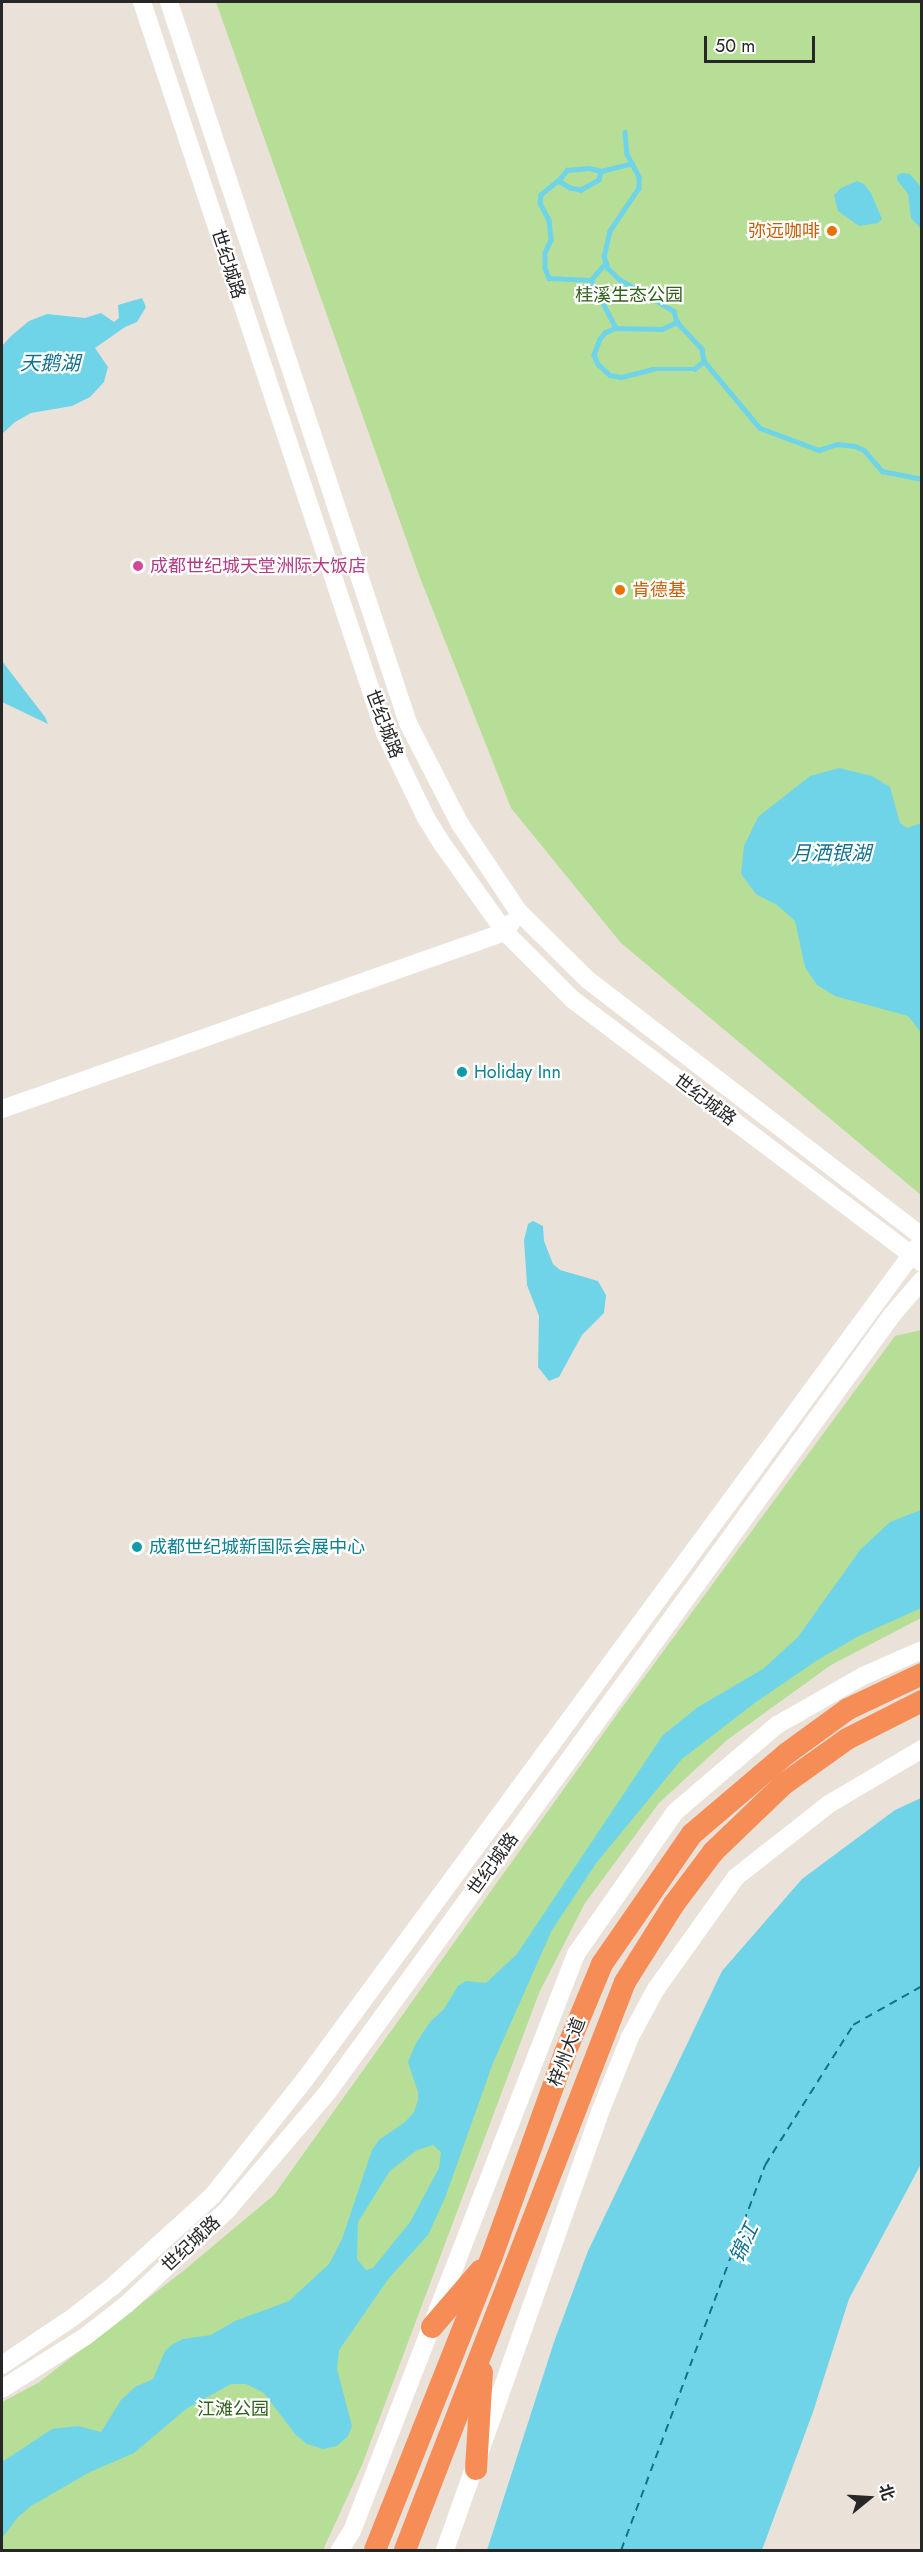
<!DOCTYPE html>
<html>
<head>
<meta charset="utf-8">
<style>
  body { margin:0 }
  #map { position:relative; width:923px; height:2552px; overflow:hidden; background:#eae1d9; font-family:Jost,"Noto Sans SC",sans-serif }
  div>[style] { position:absolute }
  .green>* { inset:0; background:#b6de97 }
  .water>* { inset:0; background:#70d4e8 }
  .stream>* { height:4.5px; margin:-2.25px; padding:0 2.25px; transform-origin:2.25px; border-radius:2.25px; background:#70d4e8 }
  .ferry>* { height:1.5px; margin-top:-0.75px; transform-origin:0; background:repeating-linear-gradient(90deg,#137190 0 8px,transparent 0 14px) }
  .secondary>* { height:18px; margin:-9px; padding:0 9px; transform-origin:9px; border-radius:9px; background:#fff }
  .highway>* { height:22px; margin:-11px; padding:0 11px; transform-origin:11px; border-radius:11px; background:#f68d57 }
  .dots>* { width:16px; height:16px; translate:-50% -50%; box-sizing:border-box; border:3px solid #fff; border-radius:50% }
  span { translate:-50% -50%; white-space:nowrap; text-align:center; line-height:1.15; -webkit-text-stroke:4.5px #fff; paint-order:stroke }
  .food-label { font-size:18px; color:#c56008 }
  .right { translate:-100% -50%; text-align:right }
  .left { translate:0 -50%; text-align:left }
  .street-label { font-size:18px; color:#272727 }
  .park-label { font-size:18px; color:#31601c }
  .hotel-label { font-size:18px; color:#b23c85 }
  .culture-label { font-size:18px; color:#0d838f }
  .water-label { font-size:20px; color:#137190; font-style:italic }
  .frame { position:absolute; inset:0; border:3px solid #272727; pointer-events:none }
  .north { position:absolute; left:839px; top:2468px; width:60px; height:60px; -webkit-text-stroke:4px #fff; paint-order:stroke; rotate:72deg; font-size:16px; font-weight:700; line-height:24px; text-align:center; color:#272727 }
  .north::after { content:''; display:block; margin:auto; width:21px; height:27px; background:#272727; clip-path:polygon(50% 0,100% 100%,50% 72%,0 100%) }
  .scale { position:absolute; left:704px; top:36px; width:111px; height:27px; box-sizing:border-box; border:3px solid #272727; border-top:0; padding-left:8px; font-size:18px; line-height:21px; white-space:nowrap; color:#272727; -webkit-text-stroke:4px #fff; paint-order:stroke }
</style>
</head>
<body>
<div id="map">
  <div class="green">
    <i style="clip-path:polygon(216px 2px,921px 2px,921px 1195px,621px 943px,511px 808px,419px 575px)"></i>
    <i style="clip-path:polygon(921px 1330px,921px 1618px,831px 1665px,727px 1740px,659px 1803px,585px 1903px,539px 1993px,362px 2465px,323px 2550px,2px 2550px,2px 2402px,38px 2383px,182px 2272px,274px 2195px,618px 1713px,895px 1336px)"></i>
  </div>
  <div class="water">
    <i style="clip-path:polygon(902px 173px,910px 174px,921px 187px,921px 229px,911px 218px,908px 194px,897px 180px,897px 175px)"></i>
    <i style="clip-path:polygon(857px 181px,864px 184px,871px 193px,882px 219px,878px 223px,859px 226px,838px 211px,834px 195px,841px 188px)"></i>
    <i style="clip-path:polygon(142px 298px,146px 307px,137px 322px,125px 327px,95px 348px,108px 367px,104px 382px,90px 397px,72px 406px,31px 413px,15px 422px,2px 434px,2px 346px,11px 336px,29px 321px,47px 314px,85px 318px,101px 313px,114px 322px,119px 318px,118px 305px)"></i>
    <i style="clip-path:polygon(2px 661px,45px 717px,48px 724px,2px 702px)"></i>
    <i style="clip-path:polygon(839px 768px,872px 776px,890px 787px,900px 823px,907px 828px,921px 823px,921px 1043px,920px 1031px,908px 1016px,835px 996px,817px 985px,805px 967px,795px 921px,777px 905px,756px 894px,741px 874px,744px 846px,758px 817px,810px 776px)"></i>
    <i style="clip-path:polygon(533px 1221px,543px 1226px,544px 1241px,553px 1264px,560px 1270px,598px 1281px,606px 1295px,604px 1313px,582px 1335px,559px 1377px,549px 1381px,538px 1367px,539px 1316px,527px 1285px,524px 1240px,528px 1224px)"></i>
    <i style="clip-path:polygon(evenodd,921px 1510px,921px 1608px,859px 1636px,819px 1659px,756px 1702px,682px 1759px,597px 1862px,552px 1930px,493px 2063px,445px 2198px,428px 2235px,389px 2278px,339px 2350px,337px 2369px,352px 2426px,348px 2436px,337px 2446px,323px 2449px,307px 2444px,295px 2434px,264px 2393px,246px 2384px,231px 2384px,186px 2409px,134px 2453px,90px 2472px,31px 2506px,18px 2517px,2px 2538px,2px 2462px,52px 2429px,78px 2426px,101px 2432px,121px 2400px,135px 2387px,153px 2379px,165px 2351px,173px 2344px,183px 2339px,211px 2335px,235px 2321px,289px 2301px,329px 2264px,342px 2239px,372px 2150px,379px 2140px,405px 2122px,414px 2112px,418px 2100px,418px 2092px,408px 2062px,416px 2043px,430px 2022px,444px 2009px,458px 1986px,466px 1981px,486px 1983px,517px 1954px,663px 1735px,698px 1707px,763px 1669px,798px 1637px,860px 1550px,890px 1522px,921px 1510px,433px 2145px,441px 2152px,439px 2168px,410px 2222px,373px 2268px,366px 2270px,357px 2259px,358px 2222px,390px 2171px,417px 2150px,433px 2145px)"></i>
    <i style="clip-path:polygon(921px 1798px,921px 2164px,849px 2299px,813px 2412px,762px 2550px,487px 2550px,554px 2342px,588px 2251px,722px 1971px,802px 1879px,895px 1810px)"></i>
  </div>
  <div class="stream">
    <i style="left:625px;top:132px;width:22px;rotate:85deg"></i>
    <i style="left:627px;top:154px;width:26px;rotate:62deg"></i>
    <i style="left:639px;top:177px;width:11px;rotate:90deg"></i>
    <i style="left:639px;top:188px;width:52px;rotate:124deg"></i>
    <i style="left:610px;top:231px;width:26px;rotate:103deg"></i>
    <i style="left:604px;top:256px;width:13px;rotate:72deg"></i>
    <i style="left:608px;top:268px;width:16px;rotate:45deg"></i>
    <i style="left:619px;top:279px;width:64px;rotate:30.2deg"></i>
    <i style="left:674px;top:311px;width:11px;rotate:75deg"></i>
    <i style="left:677px;top:322px;width:37px;rotate:47deg"></i>
    <i style="left:702px;top:349px;width:12px;rotate:81deg"></i>
    <i style="left:704px;top:361px;width:87px;rotate:50.1deg"></i>
    <i style="left:760px;top:428px;width:63px;rotate:20.4deg"></i>
    <i style="left:819px;top:450px;width:19px;rotate:-18deg"></i>
    <i style="left:837px;top:444px;width:18px;rotate:6deg"></i>
    <i style="left:855px;top:446px;width:10px;rotate:24deg"></i>
    <i style="left:864px;top:450px;width:28px;rotate:49deg"></i>
    <i style="left:882px;top:471px;width:41px;rotate:11.3deg"></i>
    <i style="left:601px;top:171px;width:9px;rotate:103deg"></i>
    <i style="left:599px;top:180px;width:21px;rotate:151deg"></i>
    <i style="left:581px;top:190px;width:11px;rotate:-170deg"></i>
    <i style="left:570px;top:188px;width:14px;rotate:-150deg"></i>
    <i style="left:558px;top:181px;width:14px;rotate:-51deg"></i>
    <i style="left:567px;top:170px;width:22px;rotate:-5deg"></i>
    <i style="left:589px;top:168px;width:12px;rotate:14deg"></i>
    <i style="left:601px;top:171px;width:32px;rotate:-14deg"></i>
    <i style="left:558px;top:181px;width:22px;rotate:141deg"></i>
    <i style="left:541px;top:195px;width:8px;rotate:97deg"></i>
    <i style="left:540px;top:203px;width:19px;rotate:62deg"></i>
    <i style="left:549px;top:220px;width:20px;rotate:84deg"></i>
    <i style="left:551px;top:240px;width:14px;rotate:115deg"></i>
    <i style="left:545px;top:253px;width:15px;rotate:90deg"></i>
    <i style="left:545px;top:268px;width:11px;rotate:68deg"></i>
    <i style="left:549px;top:278px;width:42px;rotate:2.7deg"></i>
    <i style="left:591px;top:280px;width:23px;rotate:-50deg"></i>
    <i style="left:591px;top:280px;width:54px;rotate:62.5deg"></i>
    <i style="left:616px;top:328px;width:46px;rotate:1.2deg"></i>
    <i style="left:662px;top:329px;width:17px;rotate:-25deg"></i>
    <i style="left:616px;top:328px;width:12px;rotate:156deg"></i>
    <i style="left:605px;top:333px;width:8px;rotate:130deg"></i>
    <i style="left:600px;top:339px;width:17px;rotate:111deg"></i>
    <i style="left:594px;top:355px;width:10px;rotate:66deg"></i>
    <i style="left:598px;top:364px;width:16px;rotate:43deg"></i>
    <i style="left:610px;top:375px;width:11px;rotate:10deg"></i>
    <i style="left:621px;top:377px;width:33px;rotate:-14deg"></i>
    <i style="left:653px;top:369px;width:41px"></i>
    <i style="left:694px;top:369px;width:13px;rotate:-39deg"></i>
  </div>
  <div class="ferry">
    <i style="left:621px;top:2550px;width:411px;rotate:-69.5deg"></i>
    <i style="left:765px;top:2165px;width:165px;rotate:-57.8deg"></i>
    <i style="left:853px;top:2025px;width:79px;rotate:-29.5deg"></i>
  </div>
  <div class="secondary">
    <i style="left:142px;top:2px;width:770px;rotate:71.61deg"></i>
    <i style="left:385px;top:733px;width:94px;rotate:64.2deg"></i>
    <i style="left:426px;top:818px;width:32px;rotate:58deg"></i>
    <i style="left:443px;top:845px;width:107px;rotate:54.5deg"></i>
    <i style="left:505px;top:932px;width:95px;rotate:45deg"></i>
    <i style="left:572px;top:999px;width:438px;rotate:37deg"></i>
    <i style="left:169px;top:2px;width:760px;rotate:71.66deg"></i>
    <i style="left:408px;top:723px;width:114px;rotate:62.8deg"></i>
    <i style="left:460px;top:824px;width:105px;rotate:56.3deg"></i>
    <i style="left:518px;top:911px;width:98px;rotate:44.6deg"></i>
    <i style="left:588px;top:980px;width:421px;rotate:37.5deg"></i>
    <i style="left:2px;top:1109px;width:533px;rotate:-19.39deg"></i>
    <i style="left:505px;top:932px;width:11px;rotate:-56deg"></i>
    <i style="left:2px;top:2365px;width:84px;rotate:-33.9deg"></i>
    <i style="left:72px;top:2318px;width:51px;rotate:-37.8deg"></i>
    <i style="left:112px;top:2287px;width:137px;rotate:-42.3deg"></i>
    <i style="left:213px;top:2195px;width:149px;rotate:-51.5deg"></i>
    <i style="left:306px;top:2078px;width:1031px;rotate:-53.67deg"></i>
    <i style="left:2px;top:2389px;width:99px;rotate:-32.2deg"></i>
    <i style="left:86px;top:2336px;width:52px;rotate:-38deg"></i>
    <i style="left:127px;top:2304px;width:139px;rotate:-43.2deg"></i>
    <i style="left:228px;top:2209px;width:153px;rotate:-49.5deg"></i>
    <i style="left:327px;top:2093px;width:962px;rotate:-54.01deg"></i>
    <i style="left:892px;top:1315px;width:46px;rotate:-49.4deg"></i>
    <i style="left:340px;top:2550px;width:22px;rotate:-58deg"></i>
    <i style="left:352px;top:2531px;width:619px;rotate:-68.78deg"></i>
    <i style="left:576px;top:1954px;width:173px;rotate:-55.1deg"></i>
    <i style="left:675px;top:1812px;width:134px;rotate:-40.5deg"></i>
    <i style="left:777px;top:1725px;width:99px;rotate:-29.7deg"></i>
    <i style="left:863px;top:1676px;width:64px;rotate:-23.8deg"></i>
    <i style="left:445px;top:2550px;width:465px;rotate:-70.5deg"></i>
    <i style="left:600px;top:2112px;width:81px;rotate:-68.2deg"></i>
    <i style="left:630px;top:2037px;width:55px;rotate:-61.6deg"></i>
    <i style="left:656px;top:1989px;width:138px;rotate:-54.5deg"></i>
    <i style="left:736px;top:1877px;width:118px;rotate:-38.1deg"></i>
    <i style="left:829px;top:1804px;width:108px;rotate:-30.6deg"></i>
  </div>
  <div class="highway">
    <i style="left:432px;top:2327px;width:74px;rotate:-49.4deg"></i>
    <i style="left:476px;top:2469px;width:97px;rotate:-86.5deg"></i>
    <i style="left:375px;top:2550px;width:316px;rotate:-68.3deg"></i>
    <i style="left:492px;top:2256px;width:216px;rotate:-70.2deg"></i>
    <i style="left:565px;top:2053px;width:96px;rotate:-67.4deg"></i>
    <i style="left:602px;top:1964px;width:158px;rotate:-55.3deg"></i>
    <i style="left:692px;top:1834px;width:123px;rotate:-40.4deg"></i>
    <i style="left:786px;top:1754px;width:77px;rotate:-36deg"></i>
    <i style="left:848px;top:1709px;width:82px;rotate:-25.3deg"></i>
    <i style="left:405px;top:2550px;width:609px;rotate:-68.83deg"></i>
    <i style="left:625px;top:1982px;width:92px;rotate:-57.9deg"></i>
    <i style="left:674px;top:1904px;width:65px;rotate:-53.1deg"></i>
    <i style="left:713px;top:1852px;width:98px;rotate:-43.8deg"></i>
    <i style="left:784px;top:1784px;width:77px;rotate:-35.5deg"></i>
    <i style="left:847px;top:1739px;width:84px;rotate:-26.9deg"></i>
  </div>
  <div class="dots">
    <i style="left:832px;top:231px;background:#e8710a"></i>
    <i style="left:138px;top:566px;background:#d1479c"></i>
    <i style="left:620px;top:590px;background:#e8710a"></i>
    <i style="left:462px;top:1072px;background:#0f9aa8"></i>
    <i style="left:137px;top:1547px;background:#0f9aa8"></i>
  </div>
  <div class="food-label">
    <span class="right" style="left:820px;top:231px">弥远咖啡</span>
    <span class="left" style="left:632px;top:590px">肯德基</span>
  </div>
  <div class="street-label">
    <span style="left:228px;top:264px;rotate:72deg">世纪城路</span>
    <span style="left:384px;top:724px;rotate:69deg">世纪城路</span>
    <span style="left:705px;top:1100px;rotate:37deg">世纪城路</span>
    <span style="left:493px;top:1864px;rotate:-54deg">世纪城路</span>
    <span style="left:567px;top:2052px;rotate:-69deg">梓州大道</span>
    <span style="left:191px;top:2244px;rotate:-43deg">世纪城路</span>
  </div>
  <div class="park-label">
    <span style="left:629px;top:295px">桂溪生态公园</span>
    <span style="left:233px;top:2409px">江滩公园</span>
  </div>
  <div class="hotel-label">
    <span class="left" style="left:150px;top:566px">成都世纪城天堂洲际大饭店</span>
  </div>
  <div class="culture-label">
    <span class="left" style="left:474px;top:1072px">Holiday Inn</span>
    <span class="left" style="left:149px;top:1547px">成都世纪城新国际会展中心</span>
  </div>
  <div class="water-label">
    <span style="left:50px;top:363px">天鹅湖</span>
    <span style="left:831px;top:853px">月洒银湖</span>
    <span style="left:744px;top:2243px;rotate:-65deg">锦江</span>
  </div>
  <div class="frame"></div>
  <div class="north">北</div>
  <div class="scale">50 m</div>
</div>
</body>
</html>
